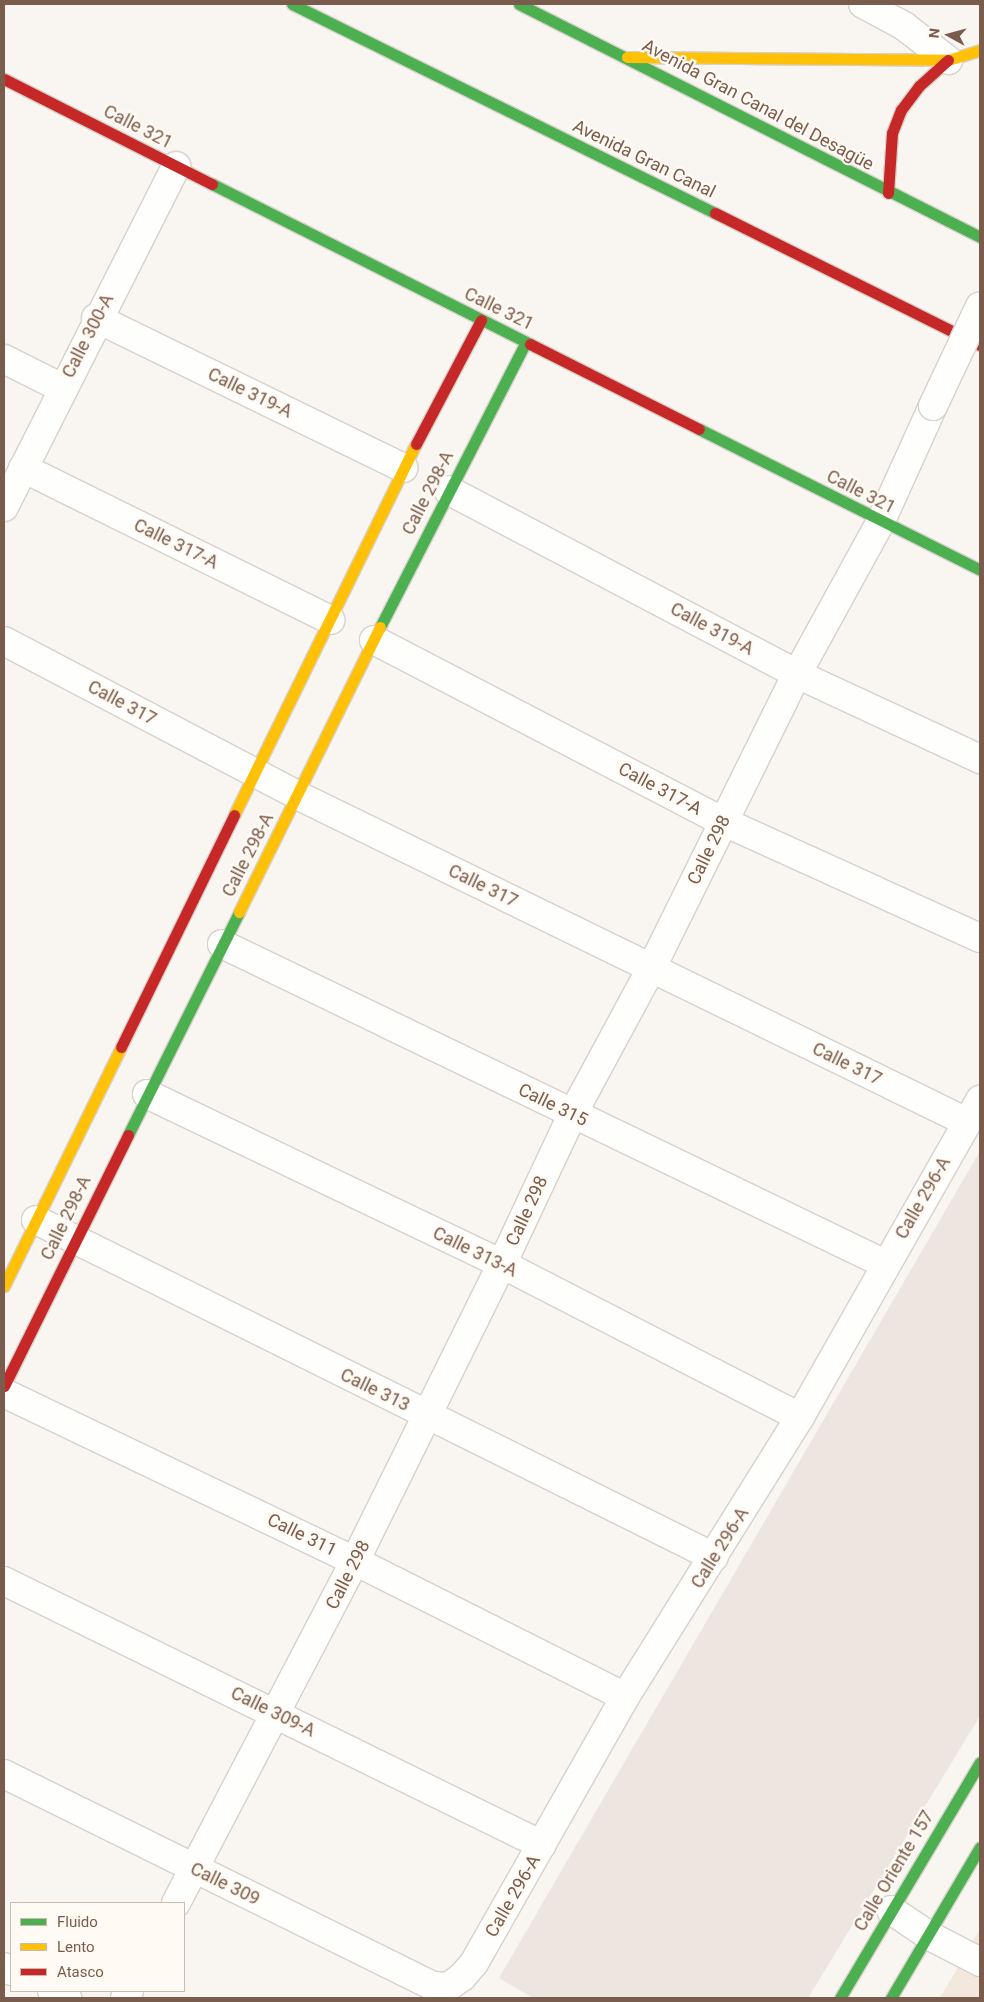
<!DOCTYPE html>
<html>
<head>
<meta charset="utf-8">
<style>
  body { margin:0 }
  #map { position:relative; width:984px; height:2002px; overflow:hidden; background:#f9f5f0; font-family:Roboto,sans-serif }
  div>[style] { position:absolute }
  .residential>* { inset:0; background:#f2e8de }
  .industrial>* { inset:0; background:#ede5e0 }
  .roads { filter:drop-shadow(1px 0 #d7d1cb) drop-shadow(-1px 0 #d7d1cb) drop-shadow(0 1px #d7d1cb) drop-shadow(0 -1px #d7d1cb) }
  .street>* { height:28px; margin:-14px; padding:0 14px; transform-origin:14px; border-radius:14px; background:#fefefd }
  .fast>* { height:11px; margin:-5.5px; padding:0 5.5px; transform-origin:5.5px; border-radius:5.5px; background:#4caf50 }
  .slow>* { height:11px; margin:-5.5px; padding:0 5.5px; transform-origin:5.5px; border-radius:5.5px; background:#ffc107 }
  .jam>* { height:11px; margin:-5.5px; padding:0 5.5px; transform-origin:5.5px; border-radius:5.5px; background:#c62828 }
  .bridges { filter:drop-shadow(1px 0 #d7d1cb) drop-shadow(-1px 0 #d7d1cb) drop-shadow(0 1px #d7d1cb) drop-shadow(0 -1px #d7d1cb) }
  .street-bridge>* { height:28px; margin:-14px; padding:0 14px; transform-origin:14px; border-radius:14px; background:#fefefd }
  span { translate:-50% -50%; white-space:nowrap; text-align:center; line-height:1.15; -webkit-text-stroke:4.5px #fffaf3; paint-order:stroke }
  .street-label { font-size:18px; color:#7a5c4d }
  .frame { position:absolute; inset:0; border:5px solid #7a5c4d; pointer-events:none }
  .legend { position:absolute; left:10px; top:1902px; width:175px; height:90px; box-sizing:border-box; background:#fffaf3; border:1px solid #cabbb1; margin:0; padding:6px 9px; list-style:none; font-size:15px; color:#7a5c4d }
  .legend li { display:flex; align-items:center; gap:10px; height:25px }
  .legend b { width:25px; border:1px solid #cabbb1 }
  .north { position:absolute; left:924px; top:10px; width:50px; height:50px; -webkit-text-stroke:4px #fffaf3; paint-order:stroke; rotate:277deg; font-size:14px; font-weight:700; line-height:20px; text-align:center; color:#7a5c4d }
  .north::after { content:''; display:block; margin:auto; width:18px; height:22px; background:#7a5c4d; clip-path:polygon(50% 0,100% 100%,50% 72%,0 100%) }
</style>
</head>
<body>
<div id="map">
  <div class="residential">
    <i style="clip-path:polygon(980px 1929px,980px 1998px,940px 1998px)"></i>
  </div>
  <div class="industrial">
    <i style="clip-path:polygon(980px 1151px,980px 1716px,808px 1998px,533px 1998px,499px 1978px)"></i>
  </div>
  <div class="roads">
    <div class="street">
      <i style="left:863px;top:4px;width:47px;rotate:28.2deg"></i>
      <i style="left:904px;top:26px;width:56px;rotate:37.7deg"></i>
      <i style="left:96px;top:318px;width:342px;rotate:26deg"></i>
      <i style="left:4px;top:359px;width:65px;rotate:26.6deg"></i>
      <i style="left:23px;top:468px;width:343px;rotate:26.3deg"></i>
      <i style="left:448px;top:490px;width:395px;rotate:27.8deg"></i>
      <i style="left:797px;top:674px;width:202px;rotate:24.9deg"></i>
      <i style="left:4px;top:507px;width:382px;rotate:-63.2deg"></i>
      <i style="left:374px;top:640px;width:392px;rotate:27.5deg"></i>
      <i style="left:722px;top:821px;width:283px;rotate:24.4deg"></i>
      <i style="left:4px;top:641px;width:331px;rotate:27.7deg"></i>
      <i style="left:297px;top:795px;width:746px;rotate:26.02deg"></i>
      <i style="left:222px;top:944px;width:736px;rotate:25.76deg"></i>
      <i style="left:147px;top:1094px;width:394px;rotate:25.6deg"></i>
      <i style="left:502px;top:1264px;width:335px;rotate:27.2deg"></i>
      <i style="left:36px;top:1220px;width:757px;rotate:26.43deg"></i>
      <i style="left:4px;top:1393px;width:389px;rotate:25.6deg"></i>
      <i style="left:355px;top:1561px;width:302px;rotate:26.7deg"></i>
      <i style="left:4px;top:1581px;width:599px;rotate:26.14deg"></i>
      <i style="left:4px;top:1774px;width:479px;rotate:26.3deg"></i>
      <i style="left:433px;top:1986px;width:15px;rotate:4deg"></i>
      <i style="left:448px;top:1987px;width:17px;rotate:-36deg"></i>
      <i style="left:462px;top:1977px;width:18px;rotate:-49deg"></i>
      <i style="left:474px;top:1963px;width:306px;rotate:-60.4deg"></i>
      <i style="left:625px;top:1697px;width:330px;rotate:-58deg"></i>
      <i style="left:800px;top:1417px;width:365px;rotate:-60.4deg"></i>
      <i style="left:176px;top:1903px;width:386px;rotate:-62.4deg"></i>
      <i style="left:355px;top:1561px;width:331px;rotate:-63.7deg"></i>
      <i style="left:502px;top:1264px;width:165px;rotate:-64.8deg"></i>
      <i style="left:572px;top:1115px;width:166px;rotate:-61.6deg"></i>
      <i style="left:651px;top:969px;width:329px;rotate:-63.7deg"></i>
      <i style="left:797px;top:674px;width:175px;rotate:-61.2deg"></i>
      <i style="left:881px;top:521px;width:126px;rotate:-65.7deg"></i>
      <i style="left:891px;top:1910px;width:45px;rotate:34deg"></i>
      <i style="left:928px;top:1935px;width:59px;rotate:27.4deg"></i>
      <i style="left:4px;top:1967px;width:8px;rotate:30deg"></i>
      <i style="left:52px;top:1991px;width:17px;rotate:25deg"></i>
      <i style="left:125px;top:1998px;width:8px;rotate:-60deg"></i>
    </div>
    <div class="fast">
      <i style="left:292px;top:4px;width:472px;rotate:26.3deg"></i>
      <i style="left:519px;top:4px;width:517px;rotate:26.81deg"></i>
      <i style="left:212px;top:184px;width:356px;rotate:26.7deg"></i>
      <i style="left:699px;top:429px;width:314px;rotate:26.6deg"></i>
      <i style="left:380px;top:627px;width:320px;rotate:-62.9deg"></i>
      <i style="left:128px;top:1135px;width:249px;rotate:-63.5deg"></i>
      <i style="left:840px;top:1998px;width:274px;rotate:-59.3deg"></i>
      <i style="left:891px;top:1998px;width:175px;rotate:-59.5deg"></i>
    </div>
    <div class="slow">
      <i style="left:627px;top:57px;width:321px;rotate:0.5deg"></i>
      <i style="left:948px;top:60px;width:34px;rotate:-17deg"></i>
      <i style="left:234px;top:815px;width:413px;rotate:-63.9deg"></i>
      <i style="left:239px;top:912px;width:318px;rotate:-63.7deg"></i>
      <i style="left:4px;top:1286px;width:266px;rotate:-63.9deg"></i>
    </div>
    <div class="jam">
      <i style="left:4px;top:79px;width:233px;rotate:26.8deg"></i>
      <i style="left:888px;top:193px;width:60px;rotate:-86.2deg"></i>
      <i style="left:892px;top:133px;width:25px;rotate:-69deg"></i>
      <i style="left:901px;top:110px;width:30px;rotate:-53deg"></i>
      <i style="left:919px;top:86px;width:39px;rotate:-42deg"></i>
      <i style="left:715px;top:213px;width:296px;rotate:26.5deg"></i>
      <i style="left:530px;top:344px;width:189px;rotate:26.7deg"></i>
      <i style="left:416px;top:444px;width:140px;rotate:-62.3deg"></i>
      <i style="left:121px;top:1047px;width:258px;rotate:-64deg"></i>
      <i style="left:4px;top:1386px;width:280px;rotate:-63.7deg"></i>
    </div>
  </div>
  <div class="bridges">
    <div class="street-bridge">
      <i style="left:933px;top:406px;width:110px;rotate:-64.8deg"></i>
    </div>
  </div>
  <div class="street-label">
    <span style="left:758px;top:105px;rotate:28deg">Avenida Gran Canal del Desagüe</span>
    <span style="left:138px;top:127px;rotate:27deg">Calle 321</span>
    <span style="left:644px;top:159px;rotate:26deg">Avenida Gran Canal</span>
    <span style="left:499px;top:309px;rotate:26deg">Calle 321</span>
    <span style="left:88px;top:336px;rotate:-63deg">Calle 300-A</span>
    <span style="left:250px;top:393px;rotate:26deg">Calle 319-A</span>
    <span style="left:861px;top:492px;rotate:27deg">Calle 321</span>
    <span style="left:428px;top:493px;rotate:-63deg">Calle 298-A</span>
    <span style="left:176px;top:544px;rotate:26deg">Calle 317-A</span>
    <span style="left:712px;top:629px;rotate:28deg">Calle 319-A</span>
    <span style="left:122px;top:703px;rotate:28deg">Calle 317</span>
    <span style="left:660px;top:789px;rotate:28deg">Calle 317-A</span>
    <span style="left:709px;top:850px;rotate:-64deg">Calle 298</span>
    <span style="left:248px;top:855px;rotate:-63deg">Calle 298-A</span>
    <span style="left:483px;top:886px;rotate:26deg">Calle 317</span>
    <span style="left:847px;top:1064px;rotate:26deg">Calle 317</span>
    <span style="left:553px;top:1105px;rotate:26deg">Calle 315</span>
    <span style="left:923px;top:1198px;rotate:-60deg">Calle 296-A</span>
    <span style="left:527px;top:1211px;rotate:-65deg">Calle 298</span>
    <span style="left:66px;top:1218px;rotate:-64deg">Calle 298-A</span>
    <span style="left:475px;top:1252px;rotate:26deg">Calle 313-A</span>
    <span style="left:375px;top:1390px;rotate:26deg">Calle 313</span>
    <span style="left:302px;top:1535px;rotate:26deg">Calle 311</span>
    <span style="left:720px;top:1548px;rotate:-58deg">Calle 296-A</span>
    <span style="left:348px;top:1575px;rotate:-63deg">Calle 298</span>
    <span style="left:273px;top:1712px;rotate:26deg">Calle 309-A</span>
    <span style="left:894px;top:1871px;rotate:-59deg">Calle Oriente 157</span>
    <span style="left:225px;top:1884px;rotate:26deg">Calle 309</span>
    <span style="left:513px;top:1896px;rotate:-60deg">Calle 296-A</span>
  </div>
  <div class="frame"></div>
  <ul class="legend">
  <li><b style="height:6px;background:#4caf50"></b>Fluido</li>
  <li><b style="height:6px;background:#ffc107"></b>Lento</li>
  <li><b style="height:6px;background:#c62828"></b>Atasco</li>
  </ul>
  <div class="north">N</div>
</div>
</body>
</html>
